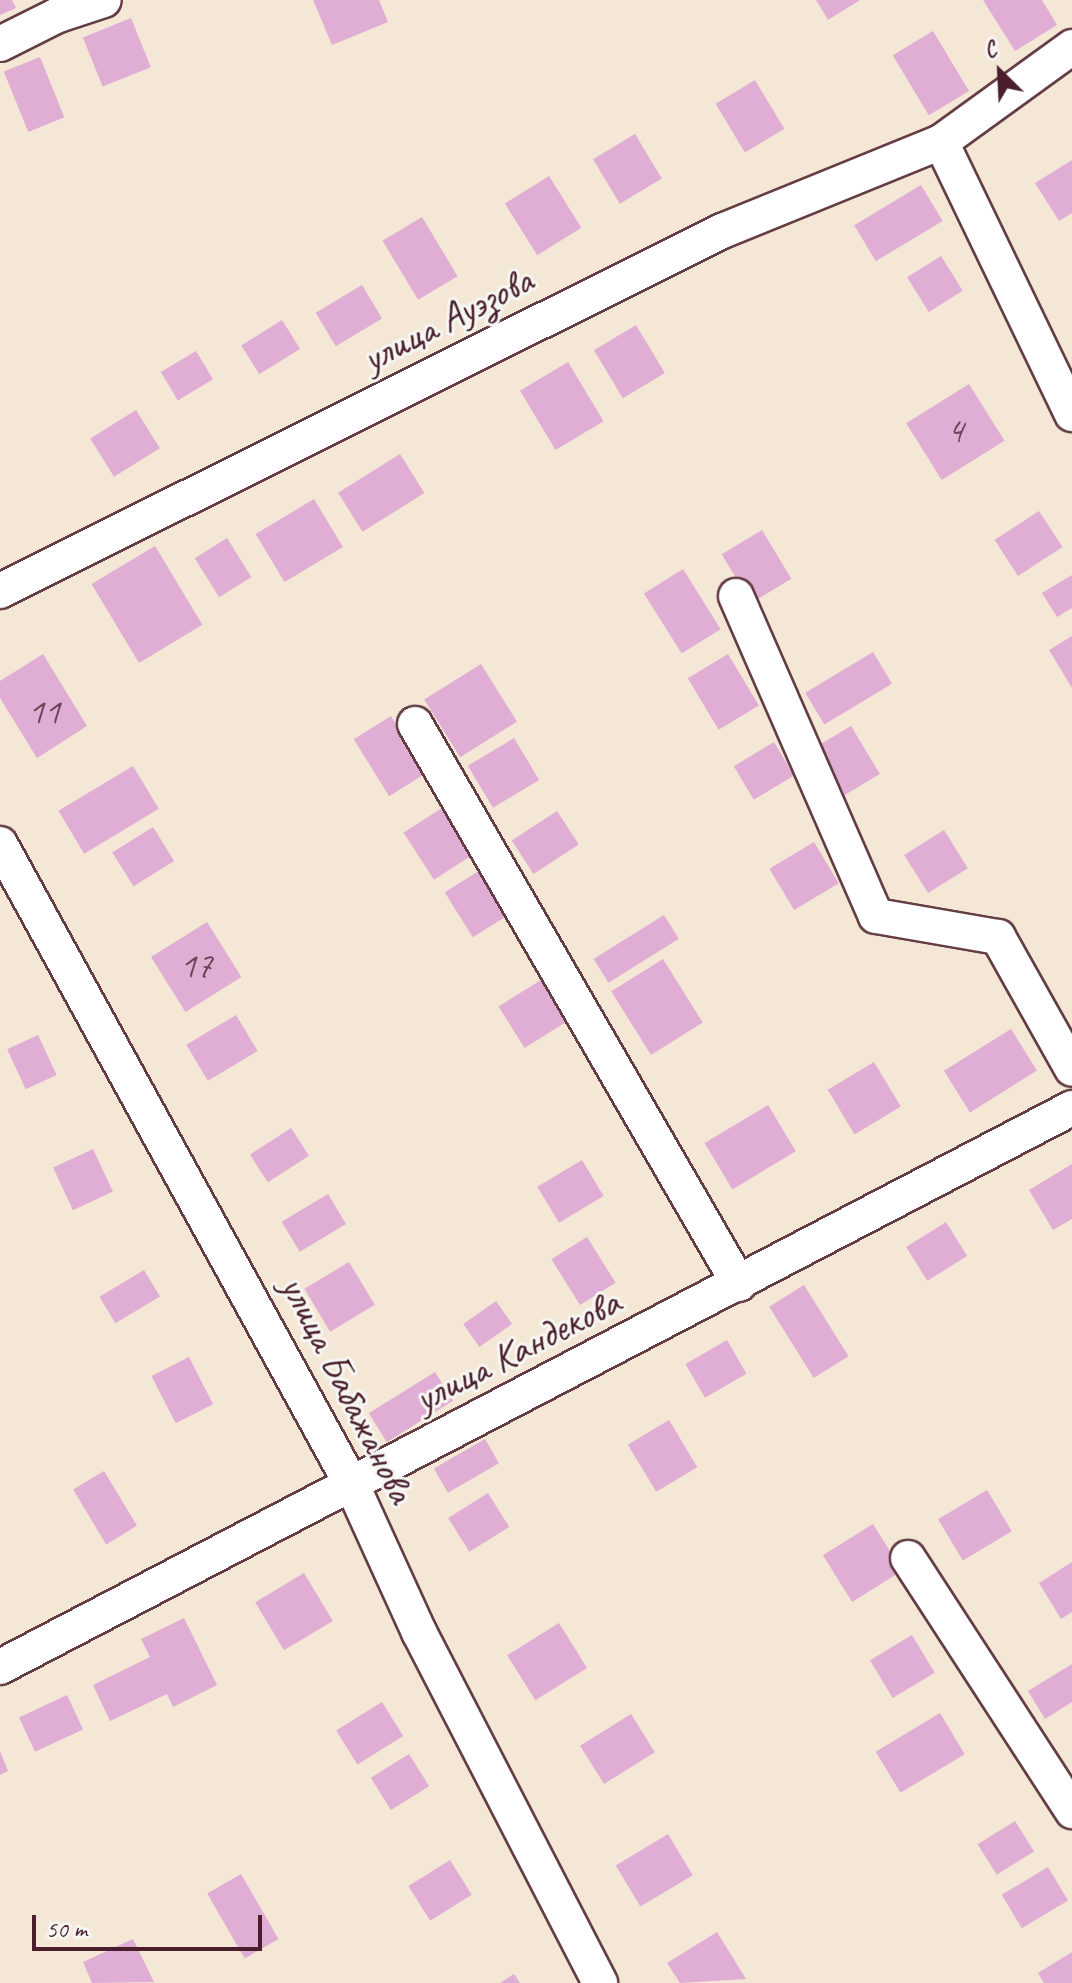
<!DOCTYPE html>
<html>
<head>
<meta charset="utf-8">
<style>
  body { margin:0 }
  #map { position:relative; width:1072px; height:1983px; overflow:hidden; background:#f4e7d5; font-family:Caveat,sans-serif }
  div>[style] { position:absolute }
  .building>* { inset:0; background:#e0add4; transform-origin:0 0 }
  .roads { filter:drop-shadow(2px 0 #643d44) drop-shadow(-2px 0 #643d44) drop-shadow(0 2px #643d44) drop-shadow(0 -2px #643d44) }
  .minor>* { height:34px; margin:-17px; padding:0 17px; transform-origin:17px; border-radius:17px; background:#fff }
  span { translate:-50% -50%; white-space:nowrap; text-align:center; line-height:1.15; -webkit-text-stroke:6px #f6f6f2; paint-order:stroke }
  .number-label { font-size:36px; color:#704255 }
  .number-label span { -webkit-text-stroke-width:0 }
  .street-label { font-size:40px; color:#4a1f2b }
  .north { position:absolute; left:960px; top:32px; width:80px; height:80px; -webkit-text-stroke:6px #f6f6f2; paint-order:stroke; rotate:336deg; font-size:22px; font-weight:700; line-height:32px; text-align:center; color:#4a1f2b }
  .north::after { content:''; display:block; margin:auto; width:28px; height:36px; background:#4a1f2b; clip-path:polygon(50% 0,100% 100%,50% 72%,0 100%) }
  .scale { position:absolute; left:32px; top:1915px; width:230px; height:36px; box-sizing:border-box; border:4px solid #4a1f2b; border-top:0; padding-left:10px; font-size:24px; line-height:28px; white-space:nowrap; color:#4a1f2b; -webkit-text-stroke:6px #f6f6f2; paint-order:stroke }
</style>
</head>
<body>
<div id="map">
  <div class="building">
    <i style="clip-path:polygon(0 0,12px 0,16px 8px,0 15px)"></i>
    <i style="clip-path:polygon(313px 0,379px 0,388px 22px,332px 45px)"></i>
    <i style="clip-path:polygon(816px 0,860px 0,828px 20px)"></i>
    <i style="clip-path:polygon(983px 0,1042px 0,1057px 25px,1015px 51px)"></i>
    <i style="left:131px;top:18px;width:53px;height:52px;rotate:68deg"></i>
    <i style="left:933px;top:31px;width:70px;height:47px;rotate:59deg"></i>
    <i style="left:40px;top:57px;width:65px;height:39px;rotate:68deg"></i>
    <i style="left:755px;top:80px;width:57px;height:46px;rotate:59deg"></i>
    <i style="left:635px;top:134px;width:52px;height:49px;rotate:59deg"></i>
    <i style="clip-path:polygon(1072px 160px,1072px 213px,1059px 221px,1035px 183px)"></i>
    <i style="left:549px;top:176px;width:61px;height:52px;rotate:58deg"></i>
    <i style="left:921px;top:185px;width:42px;height:78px;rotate:59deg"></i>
    <i style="left:422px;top:217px;width:69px;height:46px;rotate:59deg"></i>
    <i style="left:941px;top:256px;width:41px;height:40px;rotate:58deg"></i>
    <i style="left:362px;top:285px;width:39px;height:54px;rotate:59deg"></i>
    <i style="left:282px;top:320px;width:34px;height:48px;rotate:58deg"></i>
    <i style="left:636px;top:325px;width:56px;height:49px;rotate:59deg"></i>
    <i style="left:196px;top:351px;width:33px;height:41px;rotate:59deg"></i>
    <i style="left:568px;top:362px;width:69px;height:56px;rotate:59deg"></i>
    <i style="left:969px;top:384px;width:67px;height:74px;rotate:58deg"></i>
    <i style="left:136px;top:410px;width:45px;height:54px;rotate:58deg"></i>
    <i style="left:400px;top:454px;width:46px;height:73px;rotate:58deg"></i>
    <i style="left:314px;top:499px;width:56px;height:68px;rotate:59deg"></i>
    <i style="left:1039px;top:511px;width:43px;height:53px;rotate:57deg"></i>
    <i style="left:762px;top:530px;width:57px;height:47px;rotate:59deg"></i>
    <i style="left:227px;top:538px;width:46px;height:38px;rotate:58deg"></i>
    <i style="left:155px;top:546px;width:92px;height:74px;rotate:59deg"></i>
    <i style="left:683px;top:569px;width:71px;height:46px;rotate:58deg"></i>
    <i style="clip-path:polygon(1072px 575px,1072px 608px,1057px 617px,1042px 593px)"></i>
    <i style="clip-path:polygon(1072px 636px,1072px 688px,1049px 650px)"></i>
    <i style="left:873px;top:652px;width:37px;height:79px;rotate:59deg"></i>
    <i style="clip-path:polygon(43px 654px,87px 726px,37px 758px,0 698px,0 681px)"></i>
    <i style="left:728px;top:654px;width:60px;height:47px;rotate:59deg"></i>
    <i style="left:481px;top:664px;width:68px;height:67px;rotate:58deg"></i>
    <i style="left:391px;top:716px;width:67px;height:44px;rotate:58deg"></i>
    <i style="left:851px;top:726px;width:56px;height:41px;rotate:59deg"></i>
    <i style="left:514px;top:738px;width:49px;height:54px;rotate:59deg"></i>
    <i style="left:774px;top:742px;width:39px;height:47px;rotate:59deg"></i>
    <i style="left:133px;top:766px;width:50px;height:87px;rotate:59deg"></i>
    <i style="left:448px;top:804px;width:56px;height:53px;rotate:57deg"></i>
    <i style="left:557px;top:811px;width:40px;height:54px;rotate:57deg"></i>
    <i style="left:153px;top:827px;width:40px;height:48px;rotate:58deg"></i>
    <i style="left:944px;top:830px;width:45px;height:47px;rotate:58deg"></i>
    <i style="left:814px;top:842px;width:48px;height:52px;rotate:59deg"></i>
    <i style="left:482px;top:869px;width:53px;height:44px;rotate:58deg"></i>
    <i style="left:664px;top:915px;width:28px;height:83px;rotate:58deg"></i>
    <i style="left:207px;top:922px;width:65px;height:66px;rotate:58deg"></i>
    <i style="left:663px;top:959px;width:75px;height:61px;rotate:58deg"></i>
    <i style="left:541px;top:980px;width:49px;height:50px;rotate:58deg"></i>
    <i style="left:236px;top:1015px;width:42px;height:58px;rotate:59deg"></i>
    <i style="left:1011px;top:1029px;width:49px;height:79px;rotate:58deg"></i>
    <i style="left:38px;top:1035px;width:44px;height:34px;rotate:65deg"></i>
    <i style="left:874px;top:1062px;width:52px;height:54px;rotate:59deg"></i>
    <i style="left:768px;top:1105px;width:54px;height:74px;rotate:59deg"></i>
    <i style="left:291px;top:1128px;width:33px;height:49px;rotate:57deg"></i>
    <i style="left:93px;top:1149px;width:47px;height:44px;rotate:65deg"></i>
    <i style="left:582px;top:1160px;width:42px;height:52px;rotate:59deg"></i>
    <i style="clip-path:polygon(1072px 1164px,1072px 1219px,1053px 1230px,1029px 1190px)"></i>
    <i style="left:328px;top:1194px;width:35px;height:54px;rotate:59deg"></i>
    <i style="left:946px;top:1222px;width:40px;height:47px;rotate:58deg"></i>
    <i style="left:587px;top:1237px;width:54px;height:42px;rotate:58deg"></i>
    <i style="left:349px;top:1262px;width:50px;height:52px;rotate:59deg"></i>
    <i style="left:144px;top:1270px;width:31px;height:52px;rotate:59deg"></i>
    <i style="left:804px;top:1285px;width:84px;height:41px;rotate:58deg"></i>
    <i style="left:496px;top:1301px;width:28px;height:40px;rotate:55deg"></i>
    <i style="left:727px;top:1340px;width:39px;height:48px;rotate:60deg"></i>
    <i style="left:189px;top:1357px;width:53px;height:42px;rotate:63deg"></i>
    <i style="left:435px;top:1372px;width:34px;height:78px;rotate:58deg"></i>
    <i style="left:669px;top:1420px;width:55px;height:48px;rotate:59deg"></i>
    <i style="left:485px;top:1439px;width:28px;height:59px;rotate:60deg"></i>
    <i style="left:104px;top:1471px;width:64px;height:36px;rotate:59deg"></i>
    <i style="left:987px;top:1490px;width:48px;height:57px;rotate:59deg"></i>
    <i style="left:488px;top:1493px;width:40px;height:47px;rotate:58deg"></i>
    <i style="left:873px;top:1524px;width:55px;height:59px;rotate:58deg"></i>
    <i style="clip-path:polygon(1072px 1562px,1072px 1612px,1061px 1619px,1039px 1583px)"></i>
    <i style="left:304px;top:1573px;width:56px;height:57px;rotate:59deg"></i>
    <i style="clip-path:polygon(184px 1618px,217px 1685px,173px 1707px,167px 1694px,110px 1721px,93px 1685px,150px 1657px,141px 1639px)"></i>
    <i style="left:559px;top:1623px;width:53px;height:61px;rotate:58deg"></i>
    <i style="left:912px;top:1635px;width:44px;height:49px;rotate:59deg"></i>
    <i style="clip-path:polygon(1072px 1664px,1072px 1702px,1045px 1719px,1028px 1691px)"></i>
    <i style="left:67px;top:1695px;width:38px;height:53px;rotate:65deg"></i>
    <i style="left:382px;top:1702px;width:40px;height:54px;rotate:58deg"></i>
    <i style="left:940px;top:1713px;width:48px;height:75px;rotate:59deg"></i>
    <i style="left:631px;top:1714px;width:45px;height:60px;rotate:58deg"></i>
    <i style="clip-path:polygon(0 1751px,8px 1771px,0 1775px)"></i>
    <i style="left:409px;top:1754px;width:38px;height:45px;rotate:58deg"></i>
    <i style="left:1015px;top:1821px;width:36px;height:44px;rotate:58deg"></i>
    <i style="left:668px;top:1834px;width:48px;height:61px;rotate:59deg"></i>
    <i style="left:450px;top:1860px;width:41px;height:49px;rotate:58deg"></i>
    <i style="left:1048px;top:1867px;width:39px;height:54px;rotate:59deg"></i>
    <i style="left:241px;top:1874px;width:75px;height:39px;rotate:60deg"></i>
    <i style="clip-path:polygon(717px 1932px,746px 1979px,680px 1983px,667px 1963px)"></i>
    <i style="clip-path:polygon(133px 1939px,154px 1982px,92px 1983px,83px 1962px)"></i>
    <i style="clip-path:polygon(1072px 1952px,1072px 1983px,1044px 1983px,1038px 1973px)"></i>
    <i style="clip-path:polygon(514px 1974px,520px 1983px,500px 1983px)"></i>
  </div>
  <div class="roads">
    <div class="minor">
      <i style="left:0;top:44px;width:65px;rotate:-26.6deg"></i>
      <i style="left:58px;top:15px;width:48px;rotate:-18.1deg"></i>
      <i style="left:941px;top:142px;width:302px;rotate:64.3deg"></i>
      <i style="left:0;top:591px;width:807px;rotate:-26.5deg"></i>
      <i style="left:722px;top:231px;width:236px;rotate:-22.1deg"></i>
      <i style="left:941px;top:142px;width:162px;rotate:-35.9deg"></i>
      <i style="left:736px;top:596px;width:349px;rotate:66.4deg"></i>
      <i style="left:876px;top:916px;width:124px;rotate:9.8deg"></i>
      <i style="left:998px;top:937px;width:151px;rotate:60.7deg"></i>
      <i style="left:415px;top:724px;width:647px;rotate:59.95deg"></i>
      <i style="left:0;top:844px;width:731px;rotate:61.23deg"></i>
      <i style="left:352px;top:1485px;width:162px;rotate:65.5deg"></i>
      <i style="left:419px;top:1632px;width:395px;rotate:62.7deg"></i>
      <i style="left:908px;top:1558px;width:302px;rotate:57deg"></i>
      <i style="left:0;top:1667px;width:1209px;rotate:-27.54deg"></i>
    </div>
  </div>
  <div class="number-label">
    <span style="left:955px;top:431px">4</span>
    <span style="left:44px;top:712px">11</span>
    <span style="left:196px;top:966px">17</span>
  </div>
  <div class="street-label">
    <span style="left:447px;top:319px;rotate:-27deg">улица Ауэзова</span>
    <span style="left:517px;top:1350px;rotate:-27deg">улица Кандекова</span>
    <span style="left:348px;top:1389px;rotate:63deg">улица Бабажанова</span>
  </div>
  <div class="north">С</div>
  <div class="scale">50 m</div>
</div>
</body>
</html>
